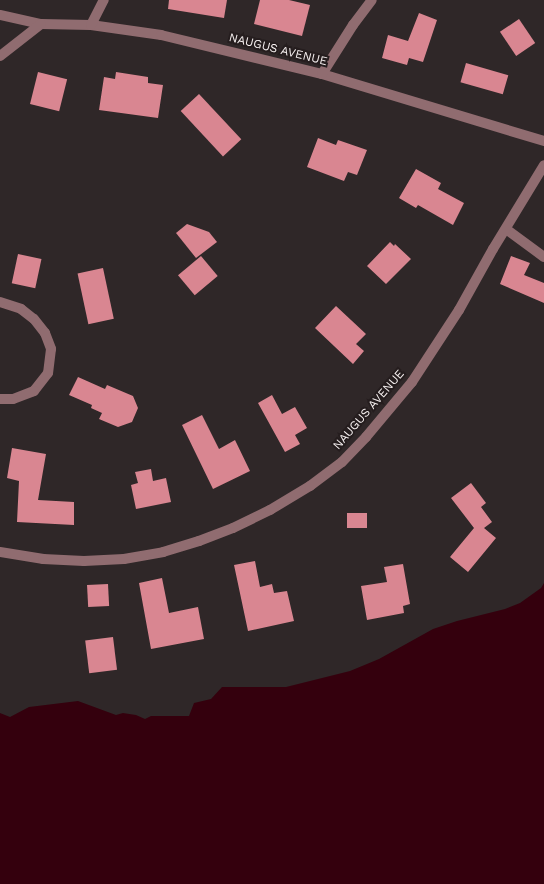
<!DOCTYPE html>
<html>
<head>
<meta charset="utf-8">
<style>
  body { margin:0 }
  #map { position:relative; width:544px; height:884px; overflow:hidden; background:#2f2728; font-family:"Work Sans",sans-serif }
  div>[style] { position:absolute }
  .water>* { inset:0; background:#34000d }
  .building>* { inset:0; background:#d98691; transform-origin:0 0 }
  .minor>* { height:10px; margin:-5px; padding:0 5px; transform-origin:5px; border-radius:5px; background:#906c70 }
  span { translate:-50% -50%; white-space:nowrap; text-align:center; line-height:1.15; -webkit-text-stroke:4px #251d1e; paint-order:stroke }
  .street-label { font-size:12px; color:#f7f1f1 }
</style>
</head>
<body>
<div id="map">
  <div class="water">
    <i style="clip-path:polygon(544px 583px,544px 884px,0 884px,0 713px,10px 717px,29px 707px,78px 701px,116px 715px,123px 713px,136px 715px,145px 719px,151px 716px,189px 716px,194px 703px,211px 699px,222px 687px,286px 687px,350px 671px,379px 659px,433px 629px,457px 621px,505px 609px,520px 603px,541px 588px)"></i>
  </div>
  <div class="building">
    <i style="clip-path:polygon(169px 0,227px 0,224px 18px,168px 9px)"></i>
    <i style="clip-path:polygon(260px 0,289px 0,310px 5px,302px 36px,254px 24px)"></i>
    <i style="clip-path:polygon(419px 13px,437px 20px,423px 62px,409px 58px,407px 65px,382px 58px,388px 35px,408px 41px)"></i>
    <i style="left:519px;top:19px;width:29px;height:23px;rotate:56deg"></i>
    <i style="left:466px;top:63px;width:44px;height:20px;rotate:16deg"></i>
    <i style="left:38px;top:72px;width:30px;height:33px;rotate:14deg"></i>
    <i style="clip-path:polygon(116px 72px,148px 77px,148px 83px,163px 85px,158px 118px,99px 110px,104px 77px,115px 79px)"></i>
    <i style="left:199px;top:94px;width:62px;height:25px;rotate:47deg"></i>
    <i style="clip-path:polygon(318px 138px,336px 145px,338px 140px,367px 150px,357px 175px,348px 172px,344px 181px,307px 167px)"></i>
    <i style="clip-path:polygon(416px 169px,441px 183px,438px 189px,464px 203px,453px 225px,418px 205px,416px 208px,399px 198px)"></i>
    <i style="clip-path:polygon(187px 224px,209px 232px,217px 242px,196px 258px,176px 233px)"></i>
    <i style="clip-path:polygon(390px 242px,394px 246px,395px 244px,411px 259px,386px 284px,367px 266px)"></i>
    <i style="left:18px;top:254px;width:24px;height:30px;rotate:12deg"></i>
    <i style="left:201px;top:256px;width:26px;height:30px;rotate:50deg"></i>
    <i style="clip-path:polygon(511px 256px,530px 263px,524px 275px,544px 283px,544px 303px,500px 284px)"></i>
    <i style="left:103px;top:268px;width:52px;height:26px;rotate:78deg"></i>
    <i style="clip-path:polygon(336px 306px,366px 334px,356px 344px,364px 351px,353px 364px,315px 328px)"></i>
    <i style="clip-path:polygon(78px 377px,105px 389px,107px 385px,133px 396px,138px 408px,132px 422px,118px 427px,99px 419px,102px 413px,91px 408px,92px 405px,69px 395px)"></i>
    <i style="clip-path:polygon(272px 395px,282px 414px,295px 407px,307px 428px,295px 435px,300px 444px,285px 452px,258px 403px)"></i>
    <i style="clip-path:polygon(202px 415px,219px 449px,235px 440px,250px 471px,213px 489px,182px 425px)"></i>
    <i style="clip-path:polygon(12px 448px,46px 454px,38px 500px,74px 502px,74px 525px,17px 522px,19px 481px,7px 478px)"></i>
    <i style="clip-path:polygon(151px 469px,153px 481px,166px 478px,171px 502px,136px 509px,131px 485px,138px 483px,135px 472px)"></i>
    <i style="clip-path:polygon(471px 483px,486px 503px,481px 507px,492px 522px,484px 528px,496px 538px,468px 572px,450px 557px,474px 528px,451px 498px)"></i>
    <i style="left:367px;top:513px;width:15px;height:20px;rotate:90deg"></i>
    <i style="clip-path:polygon(255px 561px,260px 587px,272px 584px,274px 593px,287px 591px,294px 621px,248px 631px,234px 565px)"></i>
    <i style="clip-path:polygon(403px 564px,410px 604px,403px 606px,404px 613px,367px 620px,361px 586px,387px 582px,384px 567px)"></i>
    <i style="clip-path:polygon(162px 578px,169px 613px,198px 607px,204px 639px,151px 649px,139px 583px)"></i>
    <i style="left:108px;top:584px;width:22px;height:21px;rotate:87deg"></i>
    <i style="left:113px;top:637px;width:33px;height:28px;rotate:83deg"></i>
  </div>
  <div class="minor">
    <i style="left:0;top:15px;width:42px;rotate:12.4deg"></i>
    <i style="left:41px;top:24px;width:50px;rotate:1.1deg"></i>
    <i style="left:91px;top:25px;width:71px;rotate:8.1deg"></i>
    <i style="left:161px;top:35px;width:166px;rotate:13.6deg"></i>
    <i style="left:322px;top:74px;width:232px;rotate:16.8deg"></i>
    <i style="left:91px;top:25px;width:28px;rotate:-63deg"></i>
    <i style="left:0;top:56px;width:52px;rotate:-38deg"></i>
    <i style="left:322px;top:74px;width:58px;rotate:-57.7deg"></i>
    <i style="left:353px;top:25px;width:31px;rotate:-53deg"></i>
    <i style="left:506px;top:229px;width:47px;rotate:36.4deg"></i>
    <i style="left:0;top:302px;width:22px;rotate:18deg"></i>
    <i style="left:21px;top:309px;width:16px;rotate:38deg"></i>
    <i style="left:34px;top:319px;width:18px;rotate:52deg"></i>
    <i style="left:45px;top:333px;width:17px;rotate:69deg"></i>
    <i style="left:51px;top:349px;width:24px;rotate:97deg"></i>
    <i style="left:48px;top:373px;width:23px;rotate:128deg"></i>
    <i style="left:34px;top:391px;width:22px;rotate:159deg"></i>
    <i style="left:13px;top:399px;width:13px;rotate:180deg"></i>
    <i style="left:0;top:552px;width:44px;rotate:9.2deg"></i>
    <i style="left:43px;top:559px;width:41px;rotate:2.8deg"></i>
    <i style="left:84px;top:561px;width:40px;rotate:-2.9deg"></i>
    <i style="left:124px;top:559px;width:40px;rotate:-10deg"></i>
    <i style="left:163px;top:552px;width:38px;rotate:-17deg"></i>
    <i style="left:199px;top:541px;width:36px;rotate:-21deg"></i>
    <i style="left:233px;top:528px;width:41px;rotate:-25.9deg"></i>
    <i style="left:270px;top:510px;width:47px;rotate:-31deg"></i>
    <i style="left:310px;top:486px;width:40px;rotate:-37deg"></i>
    <i style="left:342px;top:462px;width:35px;rotate:-46deg"></i>
    <i style="left:366px;top:437px;width:72px;rotate:-50.1deg"></i>
    <i style="left:412px;top:382px;width:86px;rotate:-56.9deg"></i>
    <i style="left:459px;top:310px;width:70px;rotate:-60.9deg"></i>
    <i style="left:493px;top:249px;width:98px;rotate:-58.7deg"></i>
  </div>
  <div class="street-label">
    <span style="left:278px;top:50px;rotate:14deg">NAUGUS AVENUE</span>
    <span style="left:369px;top:410px;rotate:-49deg">NAUGUS AVENUE</span>
  </div>
</div>
</body>
</html>
